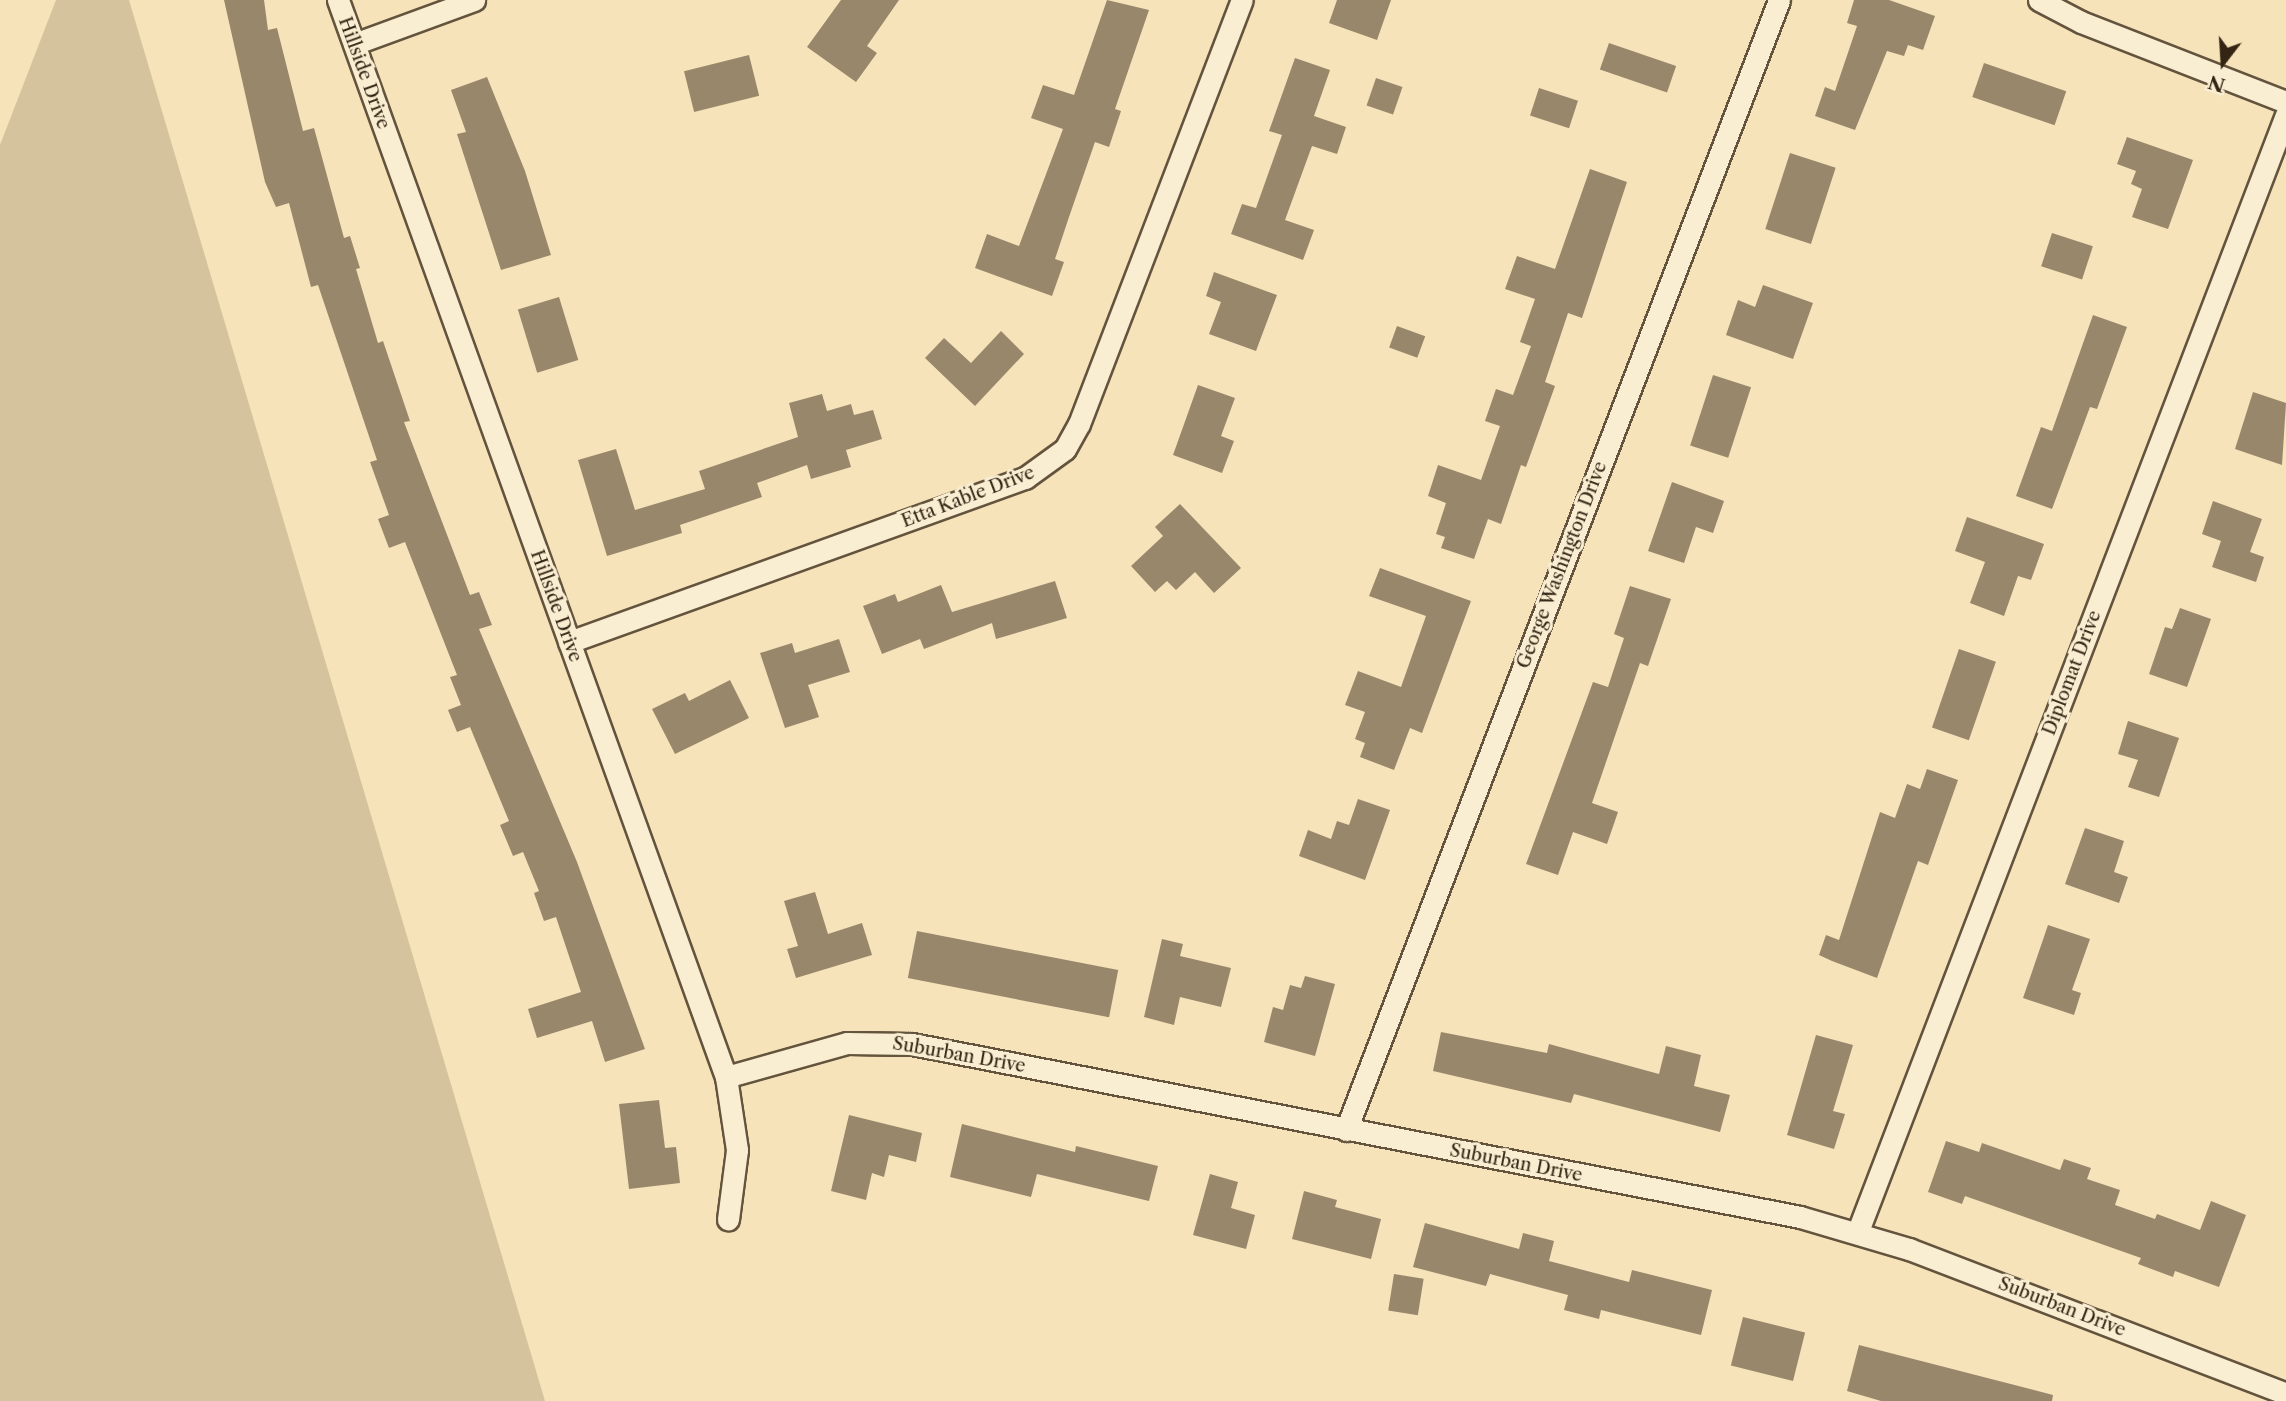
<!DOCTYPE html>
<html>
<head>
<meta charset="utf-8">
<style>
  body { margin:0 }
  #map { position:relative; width:2286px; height:1401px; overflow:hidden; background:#f6e3ba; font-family:"Libre Caslon Text",serif }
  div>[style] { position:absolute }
  .green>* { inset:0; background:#d5c39e }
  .building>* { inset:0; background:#98876a; transform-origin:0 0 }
  .roads { filter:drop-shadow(2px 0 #64543d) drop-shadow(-2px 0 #64543d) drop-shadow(0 2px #64543d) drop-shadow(0 -2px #64543d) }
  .minor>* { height:21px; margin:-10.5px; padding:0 10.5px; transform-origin:10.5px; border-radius:10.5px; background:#f9edd2 }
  span { translate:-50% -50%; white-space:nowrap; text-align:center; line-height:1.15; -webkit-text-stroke:6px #f9edd2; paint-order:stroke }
  .street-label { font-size:18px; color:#332413 }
  .north { position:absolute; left:2188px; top:28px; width:70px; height:70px; -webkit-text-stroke:5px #f9edd2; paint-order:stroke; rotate:197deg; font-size:19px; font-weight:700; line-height:28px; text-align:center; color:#332413 }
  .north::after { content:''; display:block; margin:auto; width:24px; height:32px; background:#332413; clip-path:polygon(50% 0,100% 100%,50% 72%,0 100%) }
</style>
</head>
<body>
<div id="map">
  <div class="green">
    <i style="clip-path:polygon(56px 0,129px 0,545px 1401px,0 1401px,0 145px)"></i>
  </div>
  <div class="building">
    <i style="clip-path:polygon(224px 0,264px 0,268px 30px,277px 28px,303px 131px,314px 128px,344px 238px,350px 236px,360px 268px,356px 269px,378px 343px,383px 341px,410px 421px,404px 422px,470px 595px,479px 592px,492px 625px,479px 629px,577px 862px,645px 1049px,605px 1062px,592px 1021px,537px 1038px,528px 1009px,581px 992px,556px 917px,544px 921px,534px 893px,539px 891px,523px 852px,513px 856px,500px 825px,509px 821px,470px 727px,457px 732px,448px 710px,461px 705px,450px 677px,457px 675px,405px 542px,389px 548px,378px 519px,389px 515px,370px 462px,377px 460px,318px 285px,311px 287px,289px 203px,276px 207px,265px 182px)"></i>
    <i style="clip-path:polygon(841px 0,899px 0,867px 46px,877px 53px,856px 82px,807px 47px)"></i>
    <i style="clip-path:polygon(1107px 0,1149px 10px,1115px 109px,1121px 111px,1109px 147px,1095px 142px,1069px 217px,1055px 259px,1064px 262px,1052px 296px,975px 268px,987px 234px,1019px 246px,1063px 129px,1031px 118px,1043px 85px,1074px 95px)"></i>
    <i style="clip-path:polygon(1337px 0,1391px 0,1377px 40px,1329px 23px)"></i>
    <i style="clip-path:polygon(1854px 0,1889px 0,1935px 16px,1923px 50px,1908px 45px,1904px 56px,1887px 51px,1855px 130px,1815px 116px,1825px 87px,1835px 91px,1857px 26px,1847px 23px)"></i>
    <i style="left:1609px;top:43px;width:71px;height:28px;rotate:19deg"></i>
    <i style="left:749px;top:55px;width:42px;height:67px;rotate:76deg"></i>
    <i style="clip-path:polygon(1295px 58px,1330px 70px,1314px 116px,1346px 127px,1337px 154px,1312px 146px,1285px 220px,1314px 230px,1303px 260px,1231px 234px,1242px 204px,1256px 208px,1282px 135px,1269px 131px)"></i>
    <i style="left:1984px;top:63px;width:87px;height:36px;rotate:19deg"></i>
    <i style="clip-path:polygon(487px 77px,525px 171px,551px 255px,501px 270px,457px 134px,466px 132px,451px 90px)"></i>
    <i style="left:1376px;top:78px;width:28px;height:29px;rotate:19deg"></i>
    <i style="left:1539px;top:88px;width:41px;height:29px;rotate:18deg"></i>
    <i style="clip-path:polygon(2127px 137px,2193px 160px,2168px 229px,2132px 217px,2142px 189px,2131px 184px,2136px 171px,2117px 164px)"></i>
    <i style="left:1790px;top:153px;width:48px;height:80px;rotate:18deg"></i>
    <i style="clip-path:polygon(1590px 169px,1627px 182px,1582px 318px,1568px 313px,1545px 382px,1555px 386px,1526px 467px,1521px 465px,1501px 524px,1488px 519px,1474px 559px,1441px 548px,1445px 537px,1436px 534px,1446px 503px,1428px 496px,1438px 465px,1481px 480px,1500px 426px,1485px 421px,1496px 389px,1513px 395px,1531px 346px,1520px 342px,1535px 299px,1505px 289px,1517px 256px,1555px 269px)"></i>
    <i style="left:2052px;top:233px;width:43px;height:35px;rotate:18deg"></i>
    <i style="clip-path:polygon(1214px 272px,1277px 295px,1256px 351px,1209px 334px,1221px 302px,1206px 296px)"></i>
    <i style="clip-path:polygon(1763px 285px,1813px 303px,1793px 359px,1726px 335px,1738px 300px,1755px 307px)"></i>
    <i style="left:559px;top:297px;width:66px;height:43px;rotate:73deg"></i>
    <i style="clip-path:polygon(2093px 315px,2127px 327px,2097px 409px,2090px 407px,2052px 509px,2016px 496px,2041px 427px,2052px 431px)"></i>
    <i style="left:1397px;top:326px;width:30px;height:23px;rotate:20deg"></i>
    <i style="clip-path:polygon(1001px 331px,1024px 354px,975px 406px,925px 358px,944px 338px,971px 363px)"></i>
    <i style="left:1713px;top:375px;width:40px;height:74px;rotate:18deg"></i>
    <i style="clip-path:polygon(1198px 385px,1235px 398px,1221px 436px,1234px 441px,1222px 473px,1173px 455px)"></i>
    <i style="clip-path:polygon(2253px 392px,2286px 403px,2282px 465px,2235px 449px)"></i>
    <i style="clip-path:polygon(822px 394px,827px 411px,851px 404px,854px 415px,873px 410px,882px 439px,846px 450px,851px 467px,811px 479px,807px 465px,757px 483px,762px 497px,680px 525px,682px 533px,607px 556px,578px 460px,616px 449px,635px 510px,705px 489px,699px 471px,798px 437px,789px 403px)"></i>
    <i style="clip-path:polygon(1672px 482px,1724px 501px,1713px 533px,1696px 527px,1684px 563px,1648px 551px)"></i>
    <i style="clip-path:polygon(2213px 501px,2262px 519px,2250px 552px,2264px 557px,2256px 582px,2212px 567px,2221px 541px,2202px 534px)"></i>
    <i style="clip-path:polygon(1180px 504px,1241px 568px,1214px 593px,1195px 572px,1176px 590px,1167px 581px,1155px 592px,1131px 566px,1163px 536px,1155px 527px)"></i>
    <i style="clip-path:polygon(1967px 517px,2044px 544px,2031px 580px,2018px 576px,2004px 616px,1970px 603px,1985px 562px,1955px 551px)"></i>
    <i style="clip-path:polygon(1380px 568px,1471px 601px,1422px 733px,1410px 728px,1394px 770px,1360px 757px,1365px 743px,1355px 739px,1365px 712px,1345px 705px,1358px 671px,1401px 687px,1426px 616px,1369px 596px)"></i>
    <i style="clip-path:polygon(1055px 581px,1067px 618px,996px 639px,992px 623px,924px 649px,920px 639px,882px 654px,863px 606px,895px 594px,898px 602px,941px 585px,952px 612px)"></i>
    <i style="clip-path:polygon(1630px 586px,1671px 599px,1648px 666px,1640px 663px,1592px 803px,1618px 812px,1607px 844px,1573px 832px,1558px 875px,1526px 864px,1593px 682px,1608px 687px,1624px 638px,1614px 634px)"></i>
    <i style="clip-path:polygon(2180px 608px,2211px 619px,2187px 687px,2149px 674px,2165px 627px,2172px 629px)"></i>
    <i style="clip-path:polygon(839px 639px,850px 672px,808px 685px,819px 717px,785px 728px,760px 653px,792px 643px,795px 653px)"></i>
    <i style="left:1959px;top:649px;width:39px;height:83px;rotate:19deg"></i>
    <i style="clip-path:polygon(730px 680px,749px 718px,675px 754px,652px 709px,685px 693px,689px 701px)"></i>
    <i style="clip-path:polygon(2128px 721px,2179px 738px,2159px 797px,2128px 787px,2138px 760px,2118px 754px)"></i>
    <i style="clip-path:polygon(1927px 769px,1958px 780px,1928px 865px,1918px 861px,1877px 978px,1832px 961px,1819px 955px,1826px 935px,1839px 940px,1880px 812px,1895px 818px,1907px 784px,1920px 789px)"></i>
    <i style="clip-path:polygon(1358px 799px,1390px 810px,1365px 880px,1299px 856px,1308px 830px,1331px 839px,1337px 821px,1349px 825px)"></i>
    <i style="clip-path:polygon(2085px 828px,2124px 841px,2114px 872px,2128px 877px,2119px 903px,2065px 884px)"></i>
    <i style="clip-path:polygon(815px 892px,828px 934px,862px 923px,872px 955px,796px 978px,787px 949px,798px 946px,784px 901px)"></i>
    <i style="clip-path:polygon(2048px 925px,2090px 939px,2072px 990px,2081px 993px,2074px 1015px,2023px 998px)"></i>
    <i style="left:917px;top:931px;width:205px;height:48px;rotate:11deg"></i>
    <i style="clip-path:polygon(1162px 939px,1183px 944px,1180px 956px,1231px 968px,1221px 1007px,1180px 997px,1174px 1025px,1144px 1017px)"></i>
    <i style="clip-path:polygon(1305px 976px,1335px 984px,1315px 1056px,1264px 1042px,1273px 1007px,1283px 1010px,1290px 985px,1301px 988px)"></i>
    <i style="clip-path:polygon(1441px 1032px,1547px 1053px,1549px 1044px,1659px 1074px,1666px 1046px,1701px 1055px,1694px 1086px,1730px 1095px,1720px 1132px,1574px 1094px,1571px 1103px,1433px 1071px)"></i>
    <i style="clip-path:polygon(1816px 1035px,1853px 1045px,1833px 1111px,1845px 1114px,1834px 1149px,1787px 1135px)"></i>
    <i style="clip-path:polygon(659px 1100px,665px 1148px,676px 1147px,680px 1183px,629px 1189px,619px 1104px)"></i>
    <i style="clip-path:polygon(849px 1115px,922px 1133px,916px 1162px,889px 1155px,884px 1177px,872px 1173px,866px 1200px,831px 1191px)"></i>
    <i style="clip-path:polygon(962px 1124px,1075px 1152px,1076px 1146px,1158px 1166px,1149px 1201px,1037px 1174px,1031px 1197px,950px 1177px)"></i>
    <i style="clip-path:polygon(1946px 1141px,1979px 1152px,1982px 1143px,2060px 1170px,2064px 1159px,2091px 1168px,2087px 1179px,2120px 1190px,2115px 1205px,2155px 1219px,2157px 1214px,2200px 1230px,2211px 1201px,2246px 1215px,2219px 1287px,2175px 1271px,2173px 1277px,2138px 1264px,2141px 1258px,1965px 1196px,1962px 1204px,1928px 1192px)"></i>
    <i style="clip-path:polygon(1210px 1174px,1238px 1182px,1231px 1208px,1255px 1215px,1246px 1249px,1193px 1235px)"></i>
    <i style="clip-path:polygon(1304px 1191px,1337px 1200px,1335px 1207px,1381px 1219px,1371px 1259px,1292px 1239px)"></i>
    <i style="clip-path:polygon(1425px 1223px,1519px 1249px,1523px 1233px,1554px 1241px,1549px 1261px,1629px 1282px,1632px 1270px,1712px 1290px,1701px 1335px,1601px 1310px,1599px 1319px,1564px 1310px,1568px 1295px,1490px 1274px,1486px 1286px,1413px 1267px)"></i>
    <i style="left:1394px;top:1274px;width:30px;height:37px;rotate:9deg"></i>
    <i style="left:1743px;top:1317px;width:64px;height:50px;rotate:14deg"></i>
    <i style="clip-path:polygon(1859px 1345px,2053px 1395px,2052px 1401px,1881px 1401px,1847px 1391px)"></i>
  </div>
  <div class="roads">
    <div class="minor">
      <i style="left:338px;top:0;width:1145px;rotate:70.19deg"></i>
      <i style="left:726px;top:1077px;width:74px;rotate:81.4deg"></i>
      <i style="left:737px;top:1150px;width:70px;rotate:97.4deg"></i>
      <i style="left:2039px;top:0;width:47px;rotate:27.6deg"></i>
      <i style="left:2081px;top:22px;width:220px;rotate:21.3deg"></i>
      <i style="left:354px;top:44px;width:128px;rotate:-20.1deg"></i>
      <i style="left:569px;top:642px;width:485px;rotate:-19.8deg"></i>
      <i style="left:1025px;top:478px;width:49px;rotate:-35.9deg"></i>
      <i style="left:1065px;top:449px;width:29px;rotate:-61deg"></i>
      <i style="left:1079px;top:424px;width:454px;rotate:-69deg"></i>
      <i style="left:726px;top:1077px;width:126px;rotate:-15.7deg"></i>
      <i style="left:847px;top:1043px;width:65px;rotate:0.9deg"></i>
      <i style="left:912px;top:1044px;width:905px;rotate:11.02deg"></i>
      <i style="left:1800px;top:1217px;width:114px;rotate:16.4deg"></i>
      <i style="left:1909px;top:1249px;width:404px;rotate:21deg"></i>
      <i style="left:1346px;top:1130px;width:1210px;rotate:-69.03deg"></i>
      <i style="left:1858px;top:1231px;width:1195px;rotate:-69.02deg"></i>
    </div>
  </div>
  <div class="street-label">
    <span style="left:364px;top:73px;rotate:70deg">Hillside Drive</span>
    <span style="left:968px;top:497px;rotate:-21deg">Etta Kable Drive</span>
    <span style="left:1562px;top:565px;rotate:-69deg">George Washington Drive</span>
    <span style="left:556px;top:606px;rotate:70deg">Hillside Drive</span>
    <span style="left:2072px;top:673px;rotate:-69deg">Diplomat Drive</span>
    <span style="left:959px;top:1055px;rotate:10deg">Suburban Drive</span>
    <span style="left:1516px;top:1163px;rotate:11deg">Suburban Drive</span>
    <span style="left:2062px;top:1307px;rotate:21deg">Suburban Drive</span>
  </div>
  <div class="north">N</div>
</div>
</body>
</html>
